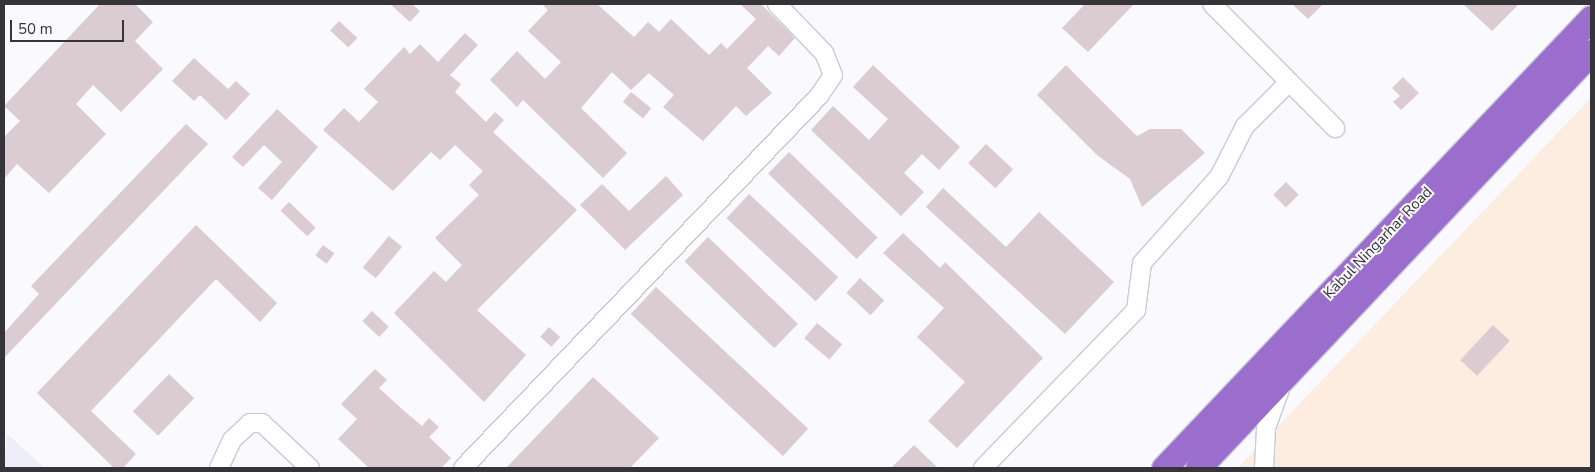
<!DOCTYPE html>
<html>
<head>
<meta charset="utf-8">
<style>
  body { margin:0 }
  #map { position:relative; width:1595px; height:472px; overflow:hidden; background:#f9f9fe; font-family:"Nunito Sans",sans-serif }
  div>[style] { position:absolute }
  .commercial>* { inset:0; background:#fdece0 }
  .built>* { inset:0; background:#edeefa }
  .building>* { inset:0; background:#daccd0; transform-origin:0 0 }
  .roads { filter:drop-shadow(1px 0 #c9cad6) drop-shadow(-1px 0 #c9cad6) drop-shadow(0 1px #c9cad6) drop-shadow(0 -1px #c9cad6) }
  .minor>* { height:18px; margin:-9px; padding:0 9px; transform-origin:9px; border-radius:9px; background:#fff }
  .highway>* { height:25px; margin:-12.5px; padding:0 12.5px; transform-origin:12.5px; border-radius:12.5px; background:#9b6ece }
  span { translate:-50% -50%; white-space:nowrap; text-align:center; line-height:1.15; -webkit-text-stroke:4px #f9f9fe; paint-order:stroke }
  .street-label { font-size:15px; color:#343439 }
  .frame { position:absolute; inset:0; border:5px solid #343439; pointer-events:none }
  .scale { position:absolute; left:10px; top:20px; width:114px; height:22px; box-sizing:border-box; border:2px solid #343439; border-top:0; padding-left:6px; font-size:15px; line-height:18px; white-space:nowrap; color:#343439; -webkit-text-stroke:4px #f9f9fe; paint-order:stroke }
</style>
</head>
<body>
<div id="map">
  <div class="commercial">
    <i style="clip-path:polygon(1591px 98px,1591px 468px,1238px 468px)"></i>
  </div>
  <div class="built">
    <i style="clip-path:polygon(7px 435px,8px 435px,45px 468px,4px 468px)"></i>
  </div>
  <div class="building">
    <i style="clip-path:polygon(100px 4px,135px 4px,153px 22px,135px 41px,163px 69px,121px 112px,93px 85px,76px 104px,106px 134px,49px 193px,17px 164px,4px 179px,4px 137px,20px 121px,4px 106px)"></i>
    <i style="clip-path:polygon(390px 4px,412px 4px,420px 11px,410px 22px)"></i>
    <i style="clip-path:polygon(542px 4px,597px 4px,634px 37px,648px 22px,659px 32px,671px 19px,709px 55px,721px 43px,727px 49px,756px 19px,740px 4px,761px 4px,795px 38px,779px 56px,768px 46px,747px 68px,772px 93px,746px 116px,736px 106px,703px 141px,663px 107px,674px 95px,649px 73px,631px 90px,612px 72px,581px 108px,627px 153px,603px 178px,523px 100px,517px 107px,490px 80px,517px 51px,545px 79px,561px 62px,528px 31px,548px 10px)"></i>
    <i style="clip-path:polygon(1085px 4px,1134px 4px,1088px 52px,1062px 28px)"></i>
    <i style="clip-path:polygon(1292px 4px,1323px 4px,1308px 19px)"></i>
    <i style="clip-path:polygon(1463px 4px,1519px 4px,1492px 31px)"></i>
    <i style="left:339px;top:21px;width:25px;height:13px;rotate:43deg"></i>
    <i style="clip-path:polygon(465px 33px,478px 45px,450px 75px,461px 84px,455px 92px,486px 122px,495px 112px,504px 120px,493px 132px,577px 210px,477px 310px,526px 355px,484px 402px,394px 313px,434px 271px,446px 282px,462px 265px,435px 238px,479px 195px,469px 185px,483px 171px,455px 145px,440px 160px,431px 152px,393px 191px,323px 130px,344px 108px,359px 122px,378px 102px,364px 89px,404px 47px,410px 54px,420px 44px,438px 62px)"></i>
    <i style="clip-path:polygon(194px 58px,228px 89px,236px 81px,250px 94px,226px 120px,200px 95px,194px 101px,172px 81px)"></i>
    <i style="clip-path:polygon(873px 65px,960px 147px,939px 170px,922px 154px,904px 173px,924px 192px,901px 216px,811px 130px,833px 106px,869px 140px,888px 119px,853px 87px)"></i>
    <i style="clip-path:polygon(1066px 65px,1137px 136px,1150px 129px,1181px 129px,1205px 153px,1142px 207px,1130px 179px,1097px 155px,1037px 95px)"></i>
    <i style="clip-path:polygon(1403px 77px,1419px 93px,1401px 110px,1393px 102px,1400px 96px,1392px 88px)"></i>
    <i style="left:631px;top:92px;width:26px;height:13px;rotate:39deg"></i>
    <i style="clip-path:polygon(277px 109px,318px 147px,272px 200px,258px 188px,282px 162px,264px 145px,243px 167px,232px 157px)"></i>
    <i style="clip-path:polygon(186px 124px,208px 144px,4px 358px,4px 333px,39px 294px,31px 286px)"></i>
    <i style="left:986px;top:144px;width:37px;height:26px;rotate:43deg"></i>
    <i style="left:789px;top:152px;width:123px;height:30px;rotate:44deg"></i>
    <i style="clip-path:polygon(666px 176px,683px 195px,625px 250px,580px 205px,602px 184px,629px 211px)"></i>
    <i style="left:1286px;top:182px;width:18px;height:18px;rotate:45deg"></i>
    <i style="clip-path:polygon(943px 188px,1006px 247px,1039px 212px,1114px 282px,1065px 334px,926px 207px)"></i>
    <i style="left:749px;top:194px;width:122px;height:33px;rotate:43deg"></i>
    <i style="left:289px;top:202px;width:37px;height:12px;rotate:44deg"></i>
    <i style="clip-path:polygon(196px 225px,277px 303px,260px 322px,216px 279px,91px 411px,136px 454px,123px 468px,114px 468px,37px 393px)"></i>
    <i style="clip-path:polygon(903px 233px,940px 268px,945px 262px,1043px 358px,957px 448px,928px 421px,965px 382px,917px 337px,944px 308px,883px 253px)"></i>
    <i style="left:389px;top:236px;width:17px;height:41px;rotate:40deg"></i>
    <i style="left:708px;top:237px;width:125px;height:34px;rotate:44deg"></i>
    <i style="left:323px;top:245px;width:14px;height:13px;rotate:36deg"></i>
    <i style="left:860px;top:278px;width:33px;height:20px;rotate:43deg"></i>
    <i style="left:656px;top:287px;width:208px;height:37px;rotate:43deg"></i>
    <i style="left:372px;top:311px;width:23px;height:14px;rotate:43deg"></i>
    <i style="left:817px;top:323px;width:33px;height:20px;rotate:40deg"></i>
    <i style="left:1493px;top:325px;width:23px;height:48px;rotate:43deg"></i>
    <i style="left:549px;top:327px;width:15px;height:13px;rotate:42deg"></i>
    <i style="clip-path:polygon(375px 369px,387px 380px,379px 388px,403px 410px,422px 426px,429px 418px,439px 427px,429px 437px,451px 458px,441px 468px,369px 468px,338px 439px,357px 419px,341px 404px)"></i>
    <i style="left:169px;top:374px;width:35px;height:52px;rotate:44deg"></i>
    <i style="clip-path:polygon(593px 377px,659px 438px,630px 468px,506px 468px)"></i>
    <i style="clip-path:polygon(914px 445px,938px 468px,891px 468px)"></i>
  </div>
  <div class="roads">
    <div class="minor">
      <i style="left:1212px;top:4px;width:175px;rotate:45.2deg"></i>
      <i style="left:219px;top:468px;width:31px;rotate:-65deg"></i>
      <i style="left:232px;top:440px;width:25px;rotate:-43deg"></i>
      <i style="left:250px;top:423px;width:12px"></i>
      <i style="left:262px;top:423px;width:66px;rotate:43.2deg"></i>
      <i style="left:463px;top:468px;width:515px;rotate:-46.26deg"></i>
      <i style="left:819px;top:96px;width:25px;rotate:-56deg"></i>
      <i style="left:833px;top:75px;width:24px;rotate:-112deg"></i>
      <i style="left:824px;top:53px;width:68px;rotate:-133.8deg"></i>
      <i style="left:983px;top:468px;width:220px;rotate:-45.9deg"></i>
      <i style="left:1136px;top:310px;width:47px;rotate:-82.7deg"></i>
      <i style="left:1142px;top:263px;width:115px;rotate:-48.2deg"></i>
      <i style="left:1219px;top:177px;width:57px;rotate:-63deg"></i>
      <i style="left:1245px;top:126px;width:62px;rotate:-45deg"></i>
      <i style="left:1264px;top:468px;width:40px;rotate:-87.1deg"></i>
      <i style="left:1266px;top:428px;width:47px;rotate:-70deg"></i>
    </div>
    <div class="highway">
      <i style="left:1164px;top:468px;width:620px;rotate:-46.5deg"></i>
      <i style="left:1198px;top:468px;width:572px;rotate:-46.63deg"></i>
    </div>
  </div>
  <div class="street-label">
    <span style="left:1378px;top:243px;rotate:-46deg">Kabul Ningarhar Road</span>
  </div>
  <div class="frame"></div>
  <div class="scale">50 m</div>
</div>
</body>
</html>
